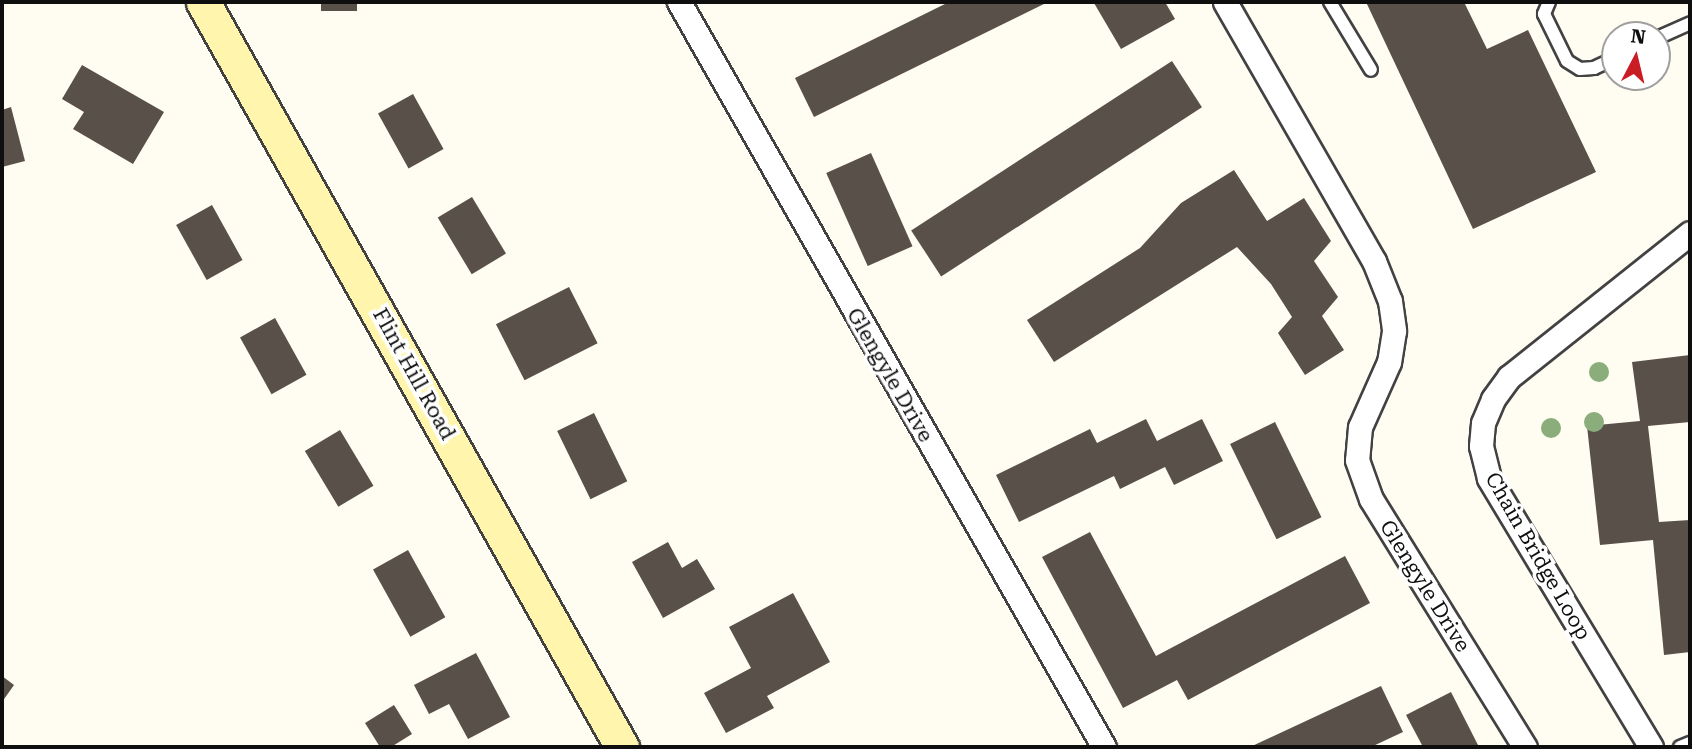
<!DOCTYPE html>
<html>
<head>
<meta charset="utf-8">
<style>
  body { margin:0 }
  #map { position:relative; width:1692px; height:749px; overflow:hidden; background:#fffcf1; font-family:"Roboto Serif",serif }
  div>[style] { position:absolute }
  .building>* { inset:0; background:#59504a; transform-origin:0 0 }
  .roads { filter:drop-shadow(2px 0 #424242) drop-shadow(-2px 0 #424242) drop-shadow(0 2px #424242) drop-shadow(0 -2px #424242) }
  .lane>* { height:12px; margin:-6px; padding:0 6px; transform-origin:6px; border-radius:6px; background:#fff }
  .street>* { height:23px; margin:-11.5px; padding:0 11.5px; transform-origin:11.5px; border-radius:11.5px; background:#fff }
  .secondary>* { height:33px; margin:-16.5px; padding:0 16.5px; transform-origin:16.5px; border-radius:16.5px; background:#fff5ac }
  .trees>* { width:20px; height:20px; margin:-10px; border-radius:50%; background:#8aad7b }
  span { translate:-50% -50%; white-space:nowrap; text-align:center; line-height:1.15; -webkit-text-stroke:7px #fff; paint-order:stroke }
  .street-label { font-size:21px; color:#0f0f0f }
  .frame { position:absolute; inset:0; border:4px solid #0f0f0f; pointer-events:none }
  .north { position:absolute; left:1601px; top:21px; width:70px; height:70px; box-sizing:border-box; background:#fff; border:2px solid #9f9f9f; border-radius:50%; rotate:7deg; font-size:19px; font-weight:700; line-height:28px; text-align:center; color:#0f0f0f }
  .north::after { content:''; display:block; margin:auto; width:24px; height:32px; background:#ca1c25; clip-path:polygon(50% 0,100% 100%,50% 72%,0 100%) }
</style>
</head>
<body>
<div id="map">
  <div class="building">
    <i style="left:321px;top:2px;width:36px;height:9px"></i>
    <i style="clip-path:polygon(949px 2px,1048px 2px,814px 117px,795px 78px)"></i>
    <i style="clip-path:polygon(1165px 2px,1175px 19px,1121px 49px,1094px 3px)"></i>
    <i style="clip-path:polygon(1366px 2px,1464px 2px,1487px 49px,1528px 30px,1596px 172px,1473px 229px)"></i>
    <i style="left:1172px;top:61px;width:55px;height:311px;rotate:57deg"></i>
    <i style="clip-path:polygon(82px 65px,164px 112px,133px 164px,73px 129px,84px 112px,62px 99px)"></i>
    <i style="left:413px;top:94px;width:63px;height:40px;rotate:61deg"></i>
    <i style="clip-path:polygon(11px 107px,25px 161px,2px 167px,2px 110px)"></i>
    <i style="left:871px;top:153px;width:102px;height:49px;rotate:66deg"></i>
    <i style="clip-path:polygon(1234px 170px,1267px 221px,1304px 198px,1331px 241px,1314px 261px,1338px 297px,1322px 316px,1344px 350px,1305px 375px,1278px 333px,1292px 317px,1271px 284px,1237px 247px,1054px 362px,1027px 320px,1140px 248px,1181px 203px)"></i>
    <i style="left:472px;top:197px;width:66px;height:40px;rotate:59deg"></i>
    <i style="left:212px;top:205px;width:63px;height:41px;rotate:61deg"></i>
    <i style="left:569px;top:287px;width:63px;height:82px;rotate:63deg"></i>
    <i style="left:275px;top:318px;width:65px;height:40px;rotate:61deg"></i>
    <i style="clip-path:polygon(1690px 355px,1690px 422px,1648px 426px,1659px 522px,1690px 520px,1690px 652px,1664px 655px,1653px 540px,1600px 545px,1587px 426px,1640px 421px,1632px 362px)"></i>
    <i style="left:594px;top:413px;width:76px;height:41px;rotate:64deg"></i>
    <i style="clip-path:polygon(1146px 419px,1157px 441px,1202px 419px,1223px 461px,1174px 485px,1165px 467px,1120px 489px,1114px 476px,1019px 522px,996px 475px,1090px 429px,1097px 443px)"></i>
    <i style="left:1275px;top:422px;width:106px;height:50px;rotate:64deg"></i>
    <i style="left:340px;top:430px;width:65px;height:41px;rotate:59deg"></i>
    <i style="clip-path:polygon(1090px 532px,1156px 656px,1345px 556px,1370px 603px,1188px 700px,1177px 680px,1123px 708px,1042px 557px)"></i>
    <i style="clip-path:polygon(668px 542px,682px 568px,697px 559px,715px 589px,663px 618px,632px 562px)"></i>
    <i style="left:408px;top:550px;width:77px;height:40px;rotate:61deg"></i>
    <i style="clip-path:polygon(793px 593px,830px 662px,767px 696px,774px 708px,726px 733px,704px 693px,751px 668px,729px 627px)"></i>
    <i style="clip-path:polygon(476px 653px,510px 717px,468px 739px,449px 704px,429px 714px,414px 685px)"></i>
    <i style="clip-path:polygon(2px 676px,14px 685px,2px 702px)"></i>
    <i style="clip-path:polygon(1381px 686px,1403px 732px,1371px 747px,1250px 747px)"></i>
    <i style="clip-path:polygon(1451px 692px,1479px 747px,1423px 747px,1406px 715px)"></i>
    <i style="clip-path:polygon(394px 705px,412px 734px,391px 747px,380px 747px,365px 723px)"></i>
  </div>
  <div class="roads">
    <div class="lane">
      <i style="left:1330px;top:2px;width:79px;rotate:58.9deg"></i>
      <i style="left:1549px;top:2px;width:13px;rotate:113deg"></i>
      <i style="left:1544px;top:14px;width:52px;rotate:63.9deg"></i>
      <i style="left:1567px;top:61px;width:15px;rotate:32deg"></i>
      <i style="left:1580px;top:69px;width:14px;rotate:-4deg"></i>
      <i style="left:1594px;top:68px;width:23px;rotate:-25deg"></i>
      <i style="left:1657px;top:38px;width:36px;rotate:-24deg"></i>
      <i style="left:1680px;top:747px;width:11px;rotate:-22deg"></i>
    </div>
    <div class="street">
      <i style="left:679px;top:2px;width:858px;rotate:60.3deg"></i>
      <i style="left:1225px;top:2px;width:299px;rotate:60.1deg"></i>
      <i style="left:1374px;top:261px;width:43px;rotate:68.2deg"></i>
      <i style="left:1390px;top:301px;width:30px;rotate:82deg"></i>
      <i style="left:1394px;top:331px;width:31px;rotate:99deg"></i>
      <i style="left:1389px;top:362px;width:71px;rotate:114deg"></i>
      <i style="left:1360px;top:427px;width:33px;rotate:95deg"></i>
      <i style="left:1357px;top:460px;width:41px;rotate:70.3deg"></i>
      <i style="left:1371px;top:499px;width:292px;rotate:58.2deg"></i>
      <i style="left:1651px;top:747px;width:314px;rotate:-121.1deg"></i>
      <i style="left:1489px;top:478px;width:33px;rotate:-104deg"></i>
      <i style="left:1481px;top:446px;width:23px;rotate:-85deg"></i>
      <i style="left:1483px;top:423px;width:26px;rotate:-67deg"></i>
      <i style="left:1493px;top:399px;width:27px;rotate:-54deg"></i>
      <i style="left:1509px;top:377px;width:231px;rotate:-38.5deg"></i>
    </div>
    <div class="secondary">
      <i style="left:203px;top:2px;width:855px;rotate:60.65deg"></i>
    </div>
  </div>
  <div class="trees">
    <i style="left:1599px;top:372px"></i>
    <i style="left:1594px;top:422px"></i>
    <i style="left:1551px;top:428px"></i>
  </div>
  <div class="street-label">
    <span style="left:414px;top:374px;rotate:61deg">Flint Hill Road</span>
    <span style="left:890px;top:375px;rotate:60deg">Glengyle Drive</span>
    <span style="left:1538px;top:556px;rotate:60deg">Chain Bridge Loop</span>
    <span style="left:1425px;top:586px;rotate:58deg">Glengyle Drive</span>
  </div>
  <div class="frame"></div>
  <div class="north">N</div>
</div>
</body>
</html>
